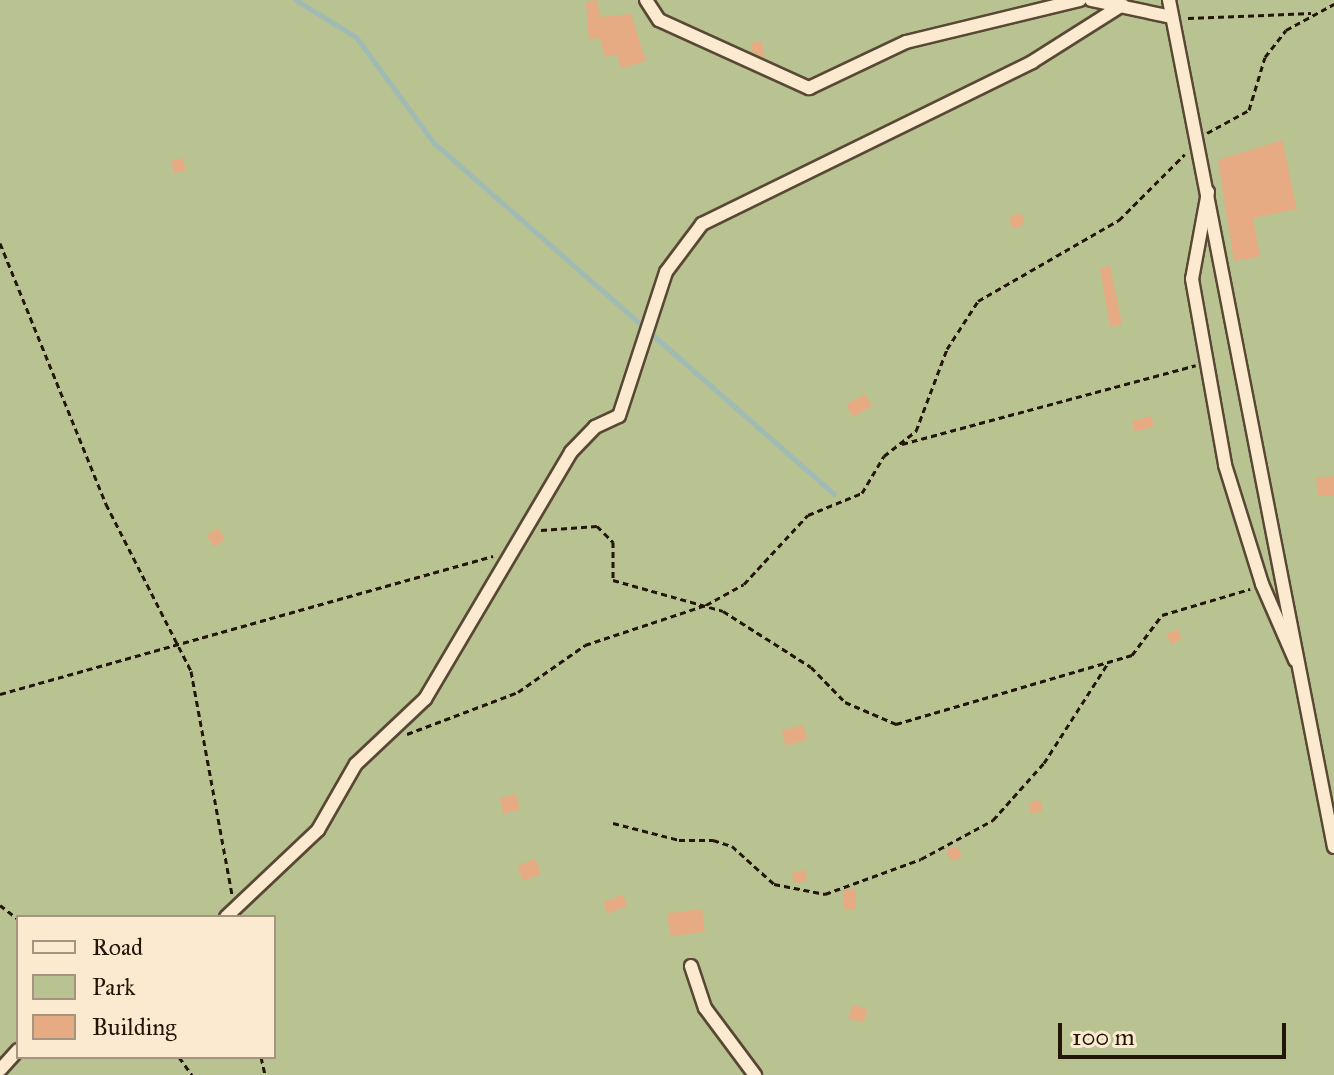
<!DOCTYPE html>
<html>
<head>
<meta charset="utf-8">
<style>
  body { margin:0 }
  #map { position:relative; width:1334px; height:1075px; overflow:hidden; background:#f9deb5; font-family:"IM FELL Great Primer",serif }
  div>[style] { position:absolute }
  .green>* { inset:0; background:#b9c291 }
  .stream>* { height:5px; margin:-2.5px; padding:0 2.5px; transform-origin:2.5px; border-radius:2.5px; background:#9fbbb4 }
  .building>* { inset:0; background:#e6ab83; transform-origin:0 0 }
  .path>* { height:3px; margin-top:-1.5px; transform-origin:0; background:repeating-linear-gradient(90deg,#231609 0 6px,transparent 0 10px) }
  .roads { filter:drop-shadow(2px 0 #584834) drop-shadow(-2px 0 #584834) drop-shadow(0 2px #584834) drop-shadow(0 -2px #584834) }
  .minor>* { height:12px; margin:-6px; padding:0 6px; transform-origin:6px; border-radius:6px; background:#fbeacf }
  span { translate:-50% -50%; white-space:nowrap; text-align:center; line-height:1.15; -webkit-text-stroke:6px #fbeacf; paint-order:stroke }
  .legend { position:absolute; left:16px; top:915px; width:260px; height:144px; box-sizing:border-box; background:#fbeacf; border:2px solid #a59580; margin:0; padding:10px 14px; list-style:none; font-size:24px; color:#231609 }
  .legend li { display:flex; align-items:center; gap:16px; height:40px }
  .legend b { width:40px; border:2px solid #a59580 }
  .scale { position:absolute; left:1058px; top:1023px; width:228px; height:36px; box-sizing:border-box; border:4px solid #231609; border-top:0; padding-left:10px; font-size:24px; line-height:28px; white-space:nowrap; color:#231609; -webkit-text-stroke:6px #fbeacf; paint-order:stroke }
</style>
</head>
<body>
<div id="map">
  <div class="green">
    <i style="clip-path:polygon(evenodd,0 0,1334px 0,1334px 1075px,0 1075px,0 0,18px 917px,274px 917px,274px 1057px,18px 1057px,18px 917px)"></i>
  </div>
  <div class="stream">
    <i style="left:296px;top:0;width:70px;rotate:31.7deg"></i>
    <i style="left:356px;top:37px;width:132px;rotate:53.7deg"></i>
    <i style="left:434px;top:143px;width:532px;rotate:41.27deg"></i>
  </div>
  <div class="building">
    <i style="clip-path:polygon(597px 0,600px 17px,631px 14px,646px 61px,621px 68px,617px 54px,605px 57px,600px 38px,589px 39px,586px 2px)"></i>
    <i style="clip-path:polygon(762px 41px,765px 58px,752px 52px,751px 43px)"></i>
    <i style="clip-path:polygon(1282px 140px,1297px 209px,1253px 218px,1260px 257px,1234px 261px,1218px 160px)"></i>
    <i style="left:183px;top:158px;width:13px;height:12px;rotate:77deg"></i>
    <i style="left:1021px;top:213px;width:12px;height:13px;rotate:70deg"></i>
    <i style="clip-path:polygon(1110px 266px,1122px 324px,1110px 327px,1100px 268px)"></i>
    <i style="left:865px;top:394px;width:14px;height:22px;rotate:60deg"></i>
    <i style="left:1151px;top:416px;width:11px;height:20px;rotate:75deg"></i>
    <i style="clip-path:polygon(1334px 476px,1334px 495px,1318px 496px,1316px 478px)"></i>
    <i style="left:218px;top:528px;width:14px;height:13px;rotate:60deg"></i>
    <i style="left:1177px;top:629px;width:11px;height:12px;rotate:63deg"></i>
    <i style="left:803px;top:725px;width:15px;height:22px;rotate:74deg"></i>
    <i style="left:516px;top:794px;width:16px;height:17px;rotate:76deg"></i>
    <i style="left:1040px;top:800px;width:11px;height:12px;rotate:75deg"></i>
    <i style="clip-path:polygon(957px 846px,962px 857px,951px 861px,946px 850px)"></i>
    <i style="left:535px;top:859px;width:16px;height:19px;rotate:68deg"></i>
    <i style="left:805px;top:870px;width:11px;height:13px;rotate:80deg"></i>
    <i style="left:855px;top:889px;width:20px;height:12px;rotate:87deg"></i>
    <i style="left:623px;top:895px;width:12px;height:21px;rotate:70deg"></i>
    <i style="left:702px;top:909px;width:23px;height:35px;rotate:83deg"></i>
    <i style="left:852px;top:1005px;width:16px;height:14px;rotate:15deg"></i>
  </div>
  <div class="path">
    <i style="left:1188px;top:18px;width:123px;rotate:-2.3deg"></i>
    <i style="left:1207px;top:133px;width:48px;rotate:-28.7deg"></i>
    <i style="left:1249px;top:110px;width:55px;rotate:-73.2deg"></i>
    <i style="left:1265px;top:57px;width:34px;rotate:-52deg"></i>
    <i style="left:1286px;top:30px;width:55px;rotate:-28.4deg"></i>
    <i style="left:0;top:243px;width:282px;rotate:67.9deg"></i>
    <i style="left:106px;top:504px;width:187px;rotate:63deg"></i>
    <i style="left:191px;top:671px;width:227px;rotate:79.6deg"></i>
    <i style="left:902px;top:444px;width:304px;rotate:-15deg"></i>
    <i style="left:541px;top:530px;width:56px;rotate:-4.1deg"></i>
    <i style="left:597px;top:526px;width:23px;rotate:45deg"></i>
    <i style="left:613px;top:542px;width:38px;rotate:90deg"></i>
    <i style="left:613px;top:580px;width:114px;rotate:15.7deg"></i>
    <i style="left:723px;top:611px;width:104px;rotate:32.5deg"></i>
    <i style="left:811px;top:667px;width:49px;rotate:45.8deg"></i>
    <i style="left:845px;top:702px;width:56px;rotate:23.3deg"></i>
    <i style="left:896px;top:724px;width:246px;rotate:-16.3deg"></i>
    <i style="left:1132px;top:655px;width:50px;rotate:-53.1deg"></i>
    <i style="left:1162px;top:615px;width:92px;rotate:-16.5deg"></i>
    <i style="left:0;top:694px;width:512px;rotate:-15.64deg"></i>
    <i style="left:407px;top:734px;width:119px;rotate:-20.7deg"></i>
    <i style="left:518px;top:692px;width:82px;rotate:-35deg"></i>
    <i style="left:585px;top:645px;width:127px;rotate:-18.3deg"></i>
    <i style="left:706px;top:605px;width:43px;rotate:-28.9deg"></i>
    <i style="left:744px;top:584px;width:94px;rotate:-47.2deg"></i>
    <i style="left:808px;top:515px;width:58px;rotate:-22.2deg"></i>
    <i style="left:862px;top:493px;width:43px;rotate:-59.3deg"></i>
    <i style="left:884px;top:456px;width:41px;rotate:-38deg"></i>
    <i style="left:916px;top:431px;width:88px;rotate:-69.3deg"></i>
    <i style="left:947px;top:349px;width:57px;rotate:-57.1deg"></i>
    <i style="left:978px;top:301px;width:163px;rotate:-29.9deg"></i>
    <i style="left:1119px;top:220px;width:93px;rotate:-45deg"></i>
    <i style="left:613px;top:823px;width:68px;rotate:14.4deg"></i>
    <i style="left:679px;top:840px;width:34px"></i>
    <i style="left:713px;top:840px;width:20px;rotate:18deg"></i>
    <i style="left:732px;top:846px;width:57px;rotate:42.1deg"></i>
    <i style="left:774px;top:884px;width:52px;rotate:11.1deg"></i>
    <i style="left:825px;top:894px;width:102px;rotate:-20deg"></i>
    <i style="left:921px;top:859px;width:82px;rotate:-28.4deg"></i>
    <i style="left:993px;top:820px;width:76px;rotate:-48.2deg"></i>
    <i style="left:1044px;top:763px;width:119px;rotate:-57.4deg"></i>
    <i style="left:0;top:905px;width:23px;rotate:38deg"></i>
    <i style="left:179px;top:1057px;width:22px;rotate:54deg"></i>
    <i style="left:261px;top:1057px;width:18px;rotate:77deg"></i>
  </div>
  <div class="roads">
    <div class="minor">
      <i style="left:646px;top:0;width:24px;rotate:57deg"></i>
      <i style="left:659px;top:20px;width:165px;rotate:24.4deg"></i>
      <i style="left:809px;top:88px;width:107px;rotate:-25.4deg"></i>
      <i style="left:906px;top:42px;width:179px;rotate:-13.6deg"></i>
      <i style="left:1091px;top:0;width:83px;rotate:11.9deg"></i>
      <i style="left:1169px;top:0;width:863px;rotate:78.98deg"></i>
      <i style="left:1208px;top:192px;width:88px;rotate:100.4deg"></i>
      <i style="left:1192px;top:279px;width:189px;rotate:79.9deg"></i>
      <i style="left:1225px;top:465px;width:125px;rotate:72.7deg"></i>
      <i style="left:1262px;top:584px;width:83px;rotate:66.5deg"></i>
      <i style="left:226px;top:917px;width:127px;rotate:-43.4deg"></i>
      <i style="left:318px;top:830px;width:76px;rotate:-60.1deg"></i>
      <i style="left:356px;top:764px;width:95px;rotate:-43.3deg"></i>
      <i style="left:425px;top:699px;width:287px;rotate:-59.4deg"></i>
      <i style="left:571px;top:452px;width:35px;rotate:-46deg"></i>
      <i style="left:595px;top:427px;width:26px;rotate:-25deg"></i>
      <i style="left:619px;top:416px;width:151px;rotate:-71.9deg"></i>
      <i style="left:666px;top:272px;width:60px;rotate:-53.1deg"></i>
      <i style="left:702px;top:224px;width:368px;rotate:-26.1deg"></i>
      <i style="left:1032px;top:62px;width:107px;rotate:-32.3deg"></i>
      <i style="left:691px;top:966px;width:44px;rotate:71.6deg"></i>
      <i style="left:705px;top:1008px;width:84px;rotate:53.3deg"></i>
      <i style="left:0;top:1070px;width:27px;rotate:-48deg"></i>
    </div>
  </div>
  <ul class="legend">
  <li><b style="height:10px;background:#fbeacf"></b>Road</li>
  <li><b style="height:22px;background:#b9c291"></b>Park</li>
  <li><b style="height:22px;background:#e6ab83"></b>Building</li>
  </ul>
  <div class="scale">100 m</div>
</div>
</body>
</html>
